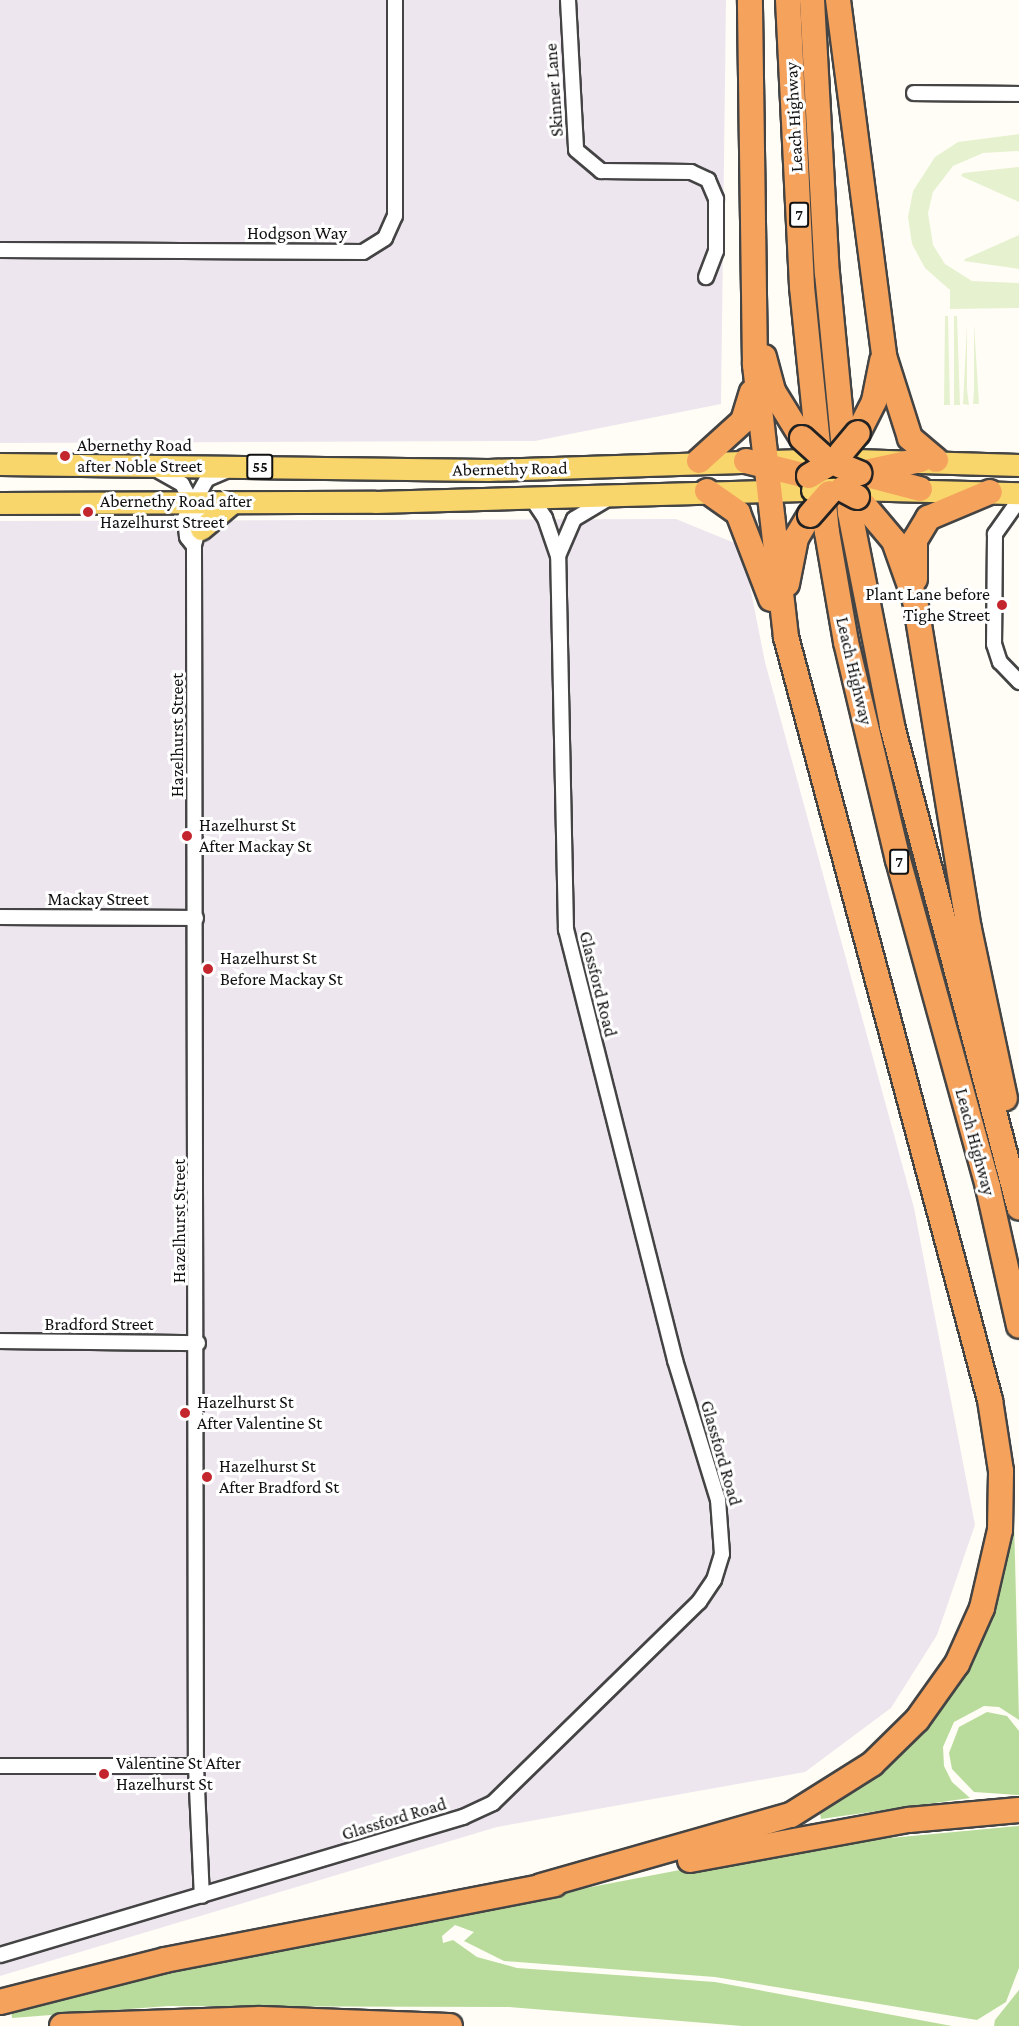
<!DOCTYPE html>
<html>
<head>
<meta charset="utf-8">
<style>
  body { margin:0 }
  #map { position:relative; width:1019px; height:2026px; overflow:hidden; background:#fffdf5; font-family:"Crimson Pro",serif }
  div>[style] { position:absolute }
  .industrial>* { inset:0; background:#eee6ef }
  .forest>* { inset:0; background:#b9dc9c }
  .pitch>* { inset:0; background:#e6f2cf }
  .roads { filter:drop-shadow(2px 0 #444) drop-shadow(-2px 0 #444) drop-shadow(0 2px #444) drop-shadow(0 -2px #444) }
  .minor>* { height:14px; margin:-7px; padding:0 7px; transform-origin:7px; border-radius:7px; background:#fff }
  .primary>* { height:21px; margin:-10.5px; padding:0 10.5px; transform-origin:10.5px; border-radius:10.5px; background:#f9d66b }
  .motorway>* { height:24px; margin:-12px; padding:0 12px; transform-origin:12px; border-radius:12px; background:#f5a25d }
  .bridges { filter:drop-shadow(2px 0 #222) drop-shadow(-2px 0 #222) drop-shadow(0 2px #222) drop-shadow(0 -2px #222) }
  .primary-bridge>* { height:21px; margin:-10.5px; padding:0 10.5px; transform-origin:10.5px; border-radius:10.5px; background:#f9d66b }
  .motorway-bridge>* { height:24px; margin:-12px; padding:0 12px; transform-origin:12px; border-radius:12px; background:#f5a25d }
  .dots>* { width:16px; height:16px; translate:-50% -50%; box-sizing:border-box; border:3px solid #fff; border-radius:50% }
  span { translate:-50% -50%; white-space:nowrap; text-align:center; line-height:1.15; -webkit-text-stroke:6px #fff; paint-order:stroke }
  .shield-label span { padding:2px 4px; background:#fff; border:2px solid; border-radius:4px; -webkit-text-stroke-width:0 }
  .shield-label { font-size:16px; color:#111; font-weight:700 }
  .street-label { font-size:18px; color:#111 }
  .poi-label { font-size:18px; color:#111 }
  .left { translate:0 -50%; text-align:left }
  .right { translate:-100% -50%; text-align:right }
</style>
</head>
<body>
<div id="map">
  <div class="industrial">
    <i style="clip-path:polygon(0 0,726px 0,721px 404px,535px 441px,0 443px)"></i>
    <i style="clip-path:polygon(676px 519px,742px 546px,765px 662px,914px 1208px,975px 1525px,937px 1635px,891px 1708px,805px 1772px,497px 1827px,0 1976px,0 521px)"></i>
  </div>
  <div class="forest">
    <i style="clip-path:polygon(1014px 1518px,1019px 1720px,999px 1707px,984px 1706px,954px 1722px,943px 1747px,944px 1766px,952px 1782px,970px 1798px,821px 1819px,819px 1808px,935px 1708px,1008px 1519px)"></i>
    <i style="clip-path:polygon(987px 1712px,1007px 1716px,1019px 1731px,1019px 1795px,974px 1792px,952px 1769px,949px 1753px,959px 1727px)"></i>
    <i style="clip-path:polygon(1019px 1826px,1019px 1968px,1006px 2002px,977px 2020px,715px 1977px,504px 1961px,464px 1941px,474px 1932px,455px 1925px,442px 1936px,443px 1943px,453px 1940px,477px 1957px,517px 1968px,715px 1982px,952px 2026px,742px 2026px,509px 2007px,168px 2006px,12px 2018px,11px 2009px,135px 1975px,685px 1869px,837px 1843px)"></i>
    <i style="clip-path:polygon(1019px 1990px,1019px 2026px,994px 2026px,995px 2020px)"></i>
  </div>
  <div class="pitch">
    <i style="clip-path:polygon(1019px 134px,1019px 151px,983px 153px,953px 166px,933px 192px,928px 213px,933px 245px,945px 264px,972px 281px,1019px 283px,1019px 308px,950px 309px,950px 290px,925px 268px,912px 244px,908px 217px,913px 191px,935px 157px,958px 142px)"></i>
    <i style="clip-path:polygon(1019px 167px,1019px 202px,961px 176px,963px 173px)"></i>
    <i style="clip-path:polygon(1019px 235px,1019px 269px,964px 261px,965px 259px)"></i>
    <i style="clip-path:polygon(945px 316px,948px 316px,950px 405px,944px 405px)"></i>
    <i style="clip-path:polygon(954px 316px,957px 316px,960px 405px,954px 405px)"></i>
    <i style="clip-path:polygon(974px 324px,979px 404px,973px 404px,974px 389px)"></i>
    <i style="clip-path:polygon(967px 325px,967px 389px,969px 405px,963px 404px)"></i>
  </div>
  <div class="roads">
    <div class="minor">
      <i style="left:568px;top:0;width:150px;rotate:86.9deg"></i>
      <i style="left:576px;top:150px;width:33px;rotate:40deg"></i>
      <i style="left:601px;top:171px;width:90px;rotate:0.6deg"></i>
      <i style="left:691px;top:172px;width:19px;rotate:25deg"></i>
      <i style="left:708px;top:180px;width:21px;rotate:67deg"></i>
      <i style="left:716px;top:199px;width:52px;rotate:90deg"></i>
      <i style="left:716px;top:251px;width:28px;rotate:111deg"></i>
      <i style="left:914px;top:93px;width:105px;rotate:0.5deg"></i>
      <i style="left:0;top:250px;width:363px;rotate:0.3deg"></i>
      <i style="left:363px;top:252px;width:26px;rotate:-32deg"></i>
      <i style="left:385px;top:238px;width:24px;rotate:-66deg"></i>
      <i style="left:395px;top:216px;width:216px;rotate:-90deg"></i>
      <i style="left:155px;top:469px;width:31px;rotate:29deg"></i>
      <i style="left:182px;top:484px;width:40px;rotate:62deg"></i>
      <i style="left:201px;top:519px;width:28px;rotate:105deg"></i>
      <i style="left:194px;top:546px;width:1220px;rotate:89.91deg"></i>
      <i style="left:196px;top:1766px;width:130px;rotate:87.4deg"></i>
      <i style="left:1019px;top:500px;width:42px;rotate:125.2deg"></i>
      <i style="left:995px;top:534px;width:110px;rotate:90.5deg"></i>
      <i style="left:994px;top:644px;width:19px;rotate:72deg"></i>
      <i style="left:1000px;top:662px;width:28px;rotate:46deg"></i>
      <i style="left:194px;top:546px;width:11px;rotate:-128deg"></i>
      <i style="left:187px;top:537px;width:19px;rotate:-96deg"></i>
      <i style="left:185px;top:518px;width:45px;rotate:-60.6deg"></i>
      <i style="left:207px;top:479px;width:21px;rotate:-23deg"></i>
      <i style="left:558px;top:556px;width:40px;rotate:-66.6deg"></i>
      <i style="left:574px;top:519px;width:41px;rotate:-31deg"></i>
      <i style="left:0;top:917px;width:196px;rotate:0.3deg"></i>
      <i style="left:0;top:1341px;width:198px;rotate:0.6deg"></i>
      <i style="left:0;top:1766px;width:196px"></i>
      <i style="left:0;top:1955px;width:483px;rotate:-16.6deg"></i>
      <i style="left:463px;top:1817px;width:33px;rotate:-25deg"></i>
      <i style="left:493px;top:1803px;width:288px;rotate:-44.3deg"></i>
      <i style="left:699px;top:1602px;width:27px;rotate:-56deg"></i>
      <i style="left:714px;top:1580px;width:27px;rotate:-73deg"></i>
      <i style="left:722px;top:1554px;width:54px;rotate:-94.2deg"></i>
      <i style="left:718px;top:1500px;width:146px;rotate:-107.1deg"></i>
      <i style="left:675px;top:1360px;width:444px;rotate:-104.2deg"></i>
      <i style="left:566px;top:930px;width:374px;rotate:-91.2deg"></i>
      <i style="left:558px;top:556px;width:40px;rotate:-108.9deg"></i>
      <i style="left:545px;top:518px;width:27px;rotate:-124deg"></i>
    </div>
    <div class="primary">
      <i style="left:854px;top:460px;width:165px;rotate:1.7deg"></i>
      <i style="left:0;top:464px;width:488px;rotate:0.7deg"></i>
      <i style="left:488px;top:470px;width:316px;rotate:-1.8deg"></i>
      <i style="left:850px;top:489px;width:169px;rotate:1.4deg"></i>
      <i style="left:0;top:503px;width:375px;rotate:-0.2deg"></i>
      <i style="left:375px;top:502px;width:437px;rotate:-1.6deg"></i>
      <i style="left:201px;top:529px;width:40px;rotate:-40deg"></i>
    </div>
    <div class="motorway">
      <i style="left:788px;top:0;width:287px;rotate:87.2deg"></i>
      <i style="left:802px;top:287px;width:246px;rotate:84.2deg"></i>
      <i style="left:827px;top:532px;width:112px;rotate:80.2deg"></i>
      <i style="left:846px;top:642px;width:224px;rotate:76.6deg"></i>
      <i style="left:898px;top:860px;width:339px;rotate:74.6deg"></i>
      <i style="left:988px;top:1187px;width:142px;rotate:77.4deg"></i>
      <i style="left:812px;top:0;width:273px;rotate:86.9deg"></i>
      <i style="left:827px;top:273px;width:241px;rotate:84.5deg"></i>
      <i style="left:850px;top:513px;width:217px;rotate:78.8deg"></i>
      <i style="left:892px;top:726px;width:498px;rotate:75.2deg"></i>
      <i style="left:838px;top:0;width:359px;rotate:82.6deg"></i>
      <i style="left:884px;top:356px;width:86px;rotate:72.4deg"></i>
      <i style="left:910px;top:438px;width:34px;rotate:40deg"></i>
      <i style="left:764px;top:357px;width:35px;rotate:75deg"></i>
      <i style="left:773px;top:391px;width:55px;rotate:58.3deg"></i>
      <i style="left:858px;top:433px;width:36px;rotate:-63deg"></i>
      <i style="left:874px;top:401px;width:41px;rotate:-78.7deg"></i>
      <i style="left:699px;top:461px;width:59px;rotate:-42.3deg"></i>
      <i style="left:743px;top:421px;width:30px;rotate:-73deg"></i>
      <i style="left:746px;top:461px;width:75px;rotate:13.9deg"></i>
      <i style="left:859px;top:473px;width:63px;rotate:14.7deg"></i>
      <i style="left:856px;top:474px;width:66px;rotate:-12.3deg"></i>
      <i style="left:707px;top:491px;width:38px;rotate:35deg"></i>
      <i style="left:738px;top:513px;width:92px;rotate:69deg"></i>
      <i style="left:857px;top:497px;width:57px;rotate:49.9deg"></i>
      <i style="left:894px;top:541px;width:63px;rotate:70.4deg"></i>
      <i style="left:915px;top:600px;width:333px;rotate:80.7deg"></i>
      <i style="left:969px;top:929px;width:173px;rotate:78deg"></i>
      <i style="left:915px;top:579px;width:39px;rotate:-90deg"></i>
      <i style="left:915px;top:540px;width:26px;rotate:-59deg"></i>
      <i style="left:928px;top:518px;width:67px;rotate:-22.8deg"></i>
      <i style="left:787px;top:584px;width:47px;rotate:-78.9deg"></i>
      <i style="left:796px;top:538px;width:27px;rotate:-59deg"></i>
      <i style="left:690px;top:1860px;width:223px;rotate:-10.4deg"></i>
      <i style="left:909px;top:1820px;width:110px;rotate:-5.2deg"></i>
      <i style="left:541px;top:1886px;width:260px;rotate:-15.9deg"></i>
      <i style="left:791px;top:1815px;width:96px;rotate:-32.2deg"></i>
      <i style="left:872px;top:1764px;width:63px;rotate:-44.4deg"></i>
      <i style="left:917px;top:1720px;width:69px;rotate:-54.5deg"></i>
      <i style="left:957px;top:1664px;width:61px;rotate:-65.9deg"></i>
      <i style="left:982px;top:1608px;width:80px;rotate:-77deg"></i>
      <i style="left:1000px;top:1530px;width:59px;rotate:-89deg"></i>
      <i style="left:1001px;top:1471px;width:72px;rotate:-98.8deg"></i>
      <i style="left:990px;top:1400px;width:790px;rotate:-104.97deg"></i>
      <i style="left:786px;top:637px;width:274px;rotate:-96.5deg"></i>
      <i style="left:755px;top:365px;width:365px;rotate:-90.8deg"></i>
      <i style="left:0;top:2002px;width:170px;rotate:-14.3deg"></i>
      <i style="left:165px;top:1960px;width:397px;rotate:-11deg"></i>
      <i style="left:62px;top:2026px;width:198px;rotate:-2deg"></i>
      <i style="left:260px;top:2019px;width:190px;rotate:2.1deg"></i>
    </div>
  </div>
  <div class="bridges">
    <div class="primary-bridge">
      <i style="left:812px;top:490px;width:22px;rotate:-3deg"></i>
    </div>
    <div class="motorway-bridge">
      <i style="left:802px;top:438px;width:28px;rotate:42deg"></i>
      <i style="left:841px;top:453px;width:26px;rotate:-50deg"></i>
      <i style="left:839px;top:465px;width:22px;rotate:22deg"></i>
      <i style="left:809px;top:476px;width:21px;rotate:-31deg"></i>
      <i style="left:842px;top:489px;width:17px;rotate:28deg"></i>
      <i style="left:810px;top:515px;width:29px;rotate:-49deg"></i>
    </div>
  </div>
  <div class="dots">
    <i style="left:65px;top:456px;background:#c4262e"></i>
    <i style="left:88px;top:512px;background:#c4262e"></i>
    <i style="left:1002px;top:605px;background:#c4262e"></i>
    <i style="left:187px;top:836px;background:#c4262e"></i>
    <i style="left:208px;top:969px;background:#c4262e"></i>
    <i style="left:185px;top:1413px;background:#c4262e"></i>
    <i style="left:207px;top:1477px;background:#c4262e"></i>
    <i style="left:104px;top:1774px;background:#c4262e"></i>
  </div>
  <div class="shield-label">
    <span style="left:799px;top:215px">7</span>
    <span style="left:260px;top:467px">55</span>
    <span style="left:899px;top:862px">7</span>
  </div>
  <div class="street-label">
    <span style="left:554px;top:90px;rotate:-94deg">Skinner Lane</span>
    <span style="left:794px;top:117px;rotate:-93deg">Leach Highway</span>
    <span style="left:297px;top:233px">Hodgson Way</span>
    <span style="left:510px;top:469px;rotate:-1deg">Abernethy Road</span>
    <span style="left:854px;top:671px;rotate:77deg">Leach Highway</span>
    <span style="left:177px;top:735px;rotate:-90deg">Hazelhurst Street</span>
    <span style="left:98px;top:899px">Mackay Street</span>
    <span style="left:598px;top:984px;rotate:76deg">Glassford Road</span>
    <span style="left:975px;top:1142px;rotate:75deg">Leach Highway</span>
    <span style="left:179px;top:1221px;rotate:-90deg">Hazelhurst Street</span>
    <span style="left:99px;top:1324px">Bradford Street</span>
    <span style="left:721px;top:1453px;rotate:74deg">Glassford Road</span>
    <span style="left:394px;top:1819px;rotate:-17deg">Glassford Road</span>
  </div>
  <div class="poi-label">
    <span class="left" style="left:77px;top:456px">Abernethy Road<br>after Noble Street</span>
    <span class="left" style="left:100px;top:512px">Abernethy Road after<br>Hazelhurst Street</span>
    <span class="right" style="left:990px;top:605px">Plant Lane before<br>Tighe Street</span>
    <span class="left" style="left:199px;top:836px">Hazelhurst St<br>After Mackay St</span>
    <span class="left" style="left:220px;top:969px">Hazelhurst St<br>Before Mackay St</span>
    <span class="left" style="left:197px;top:1413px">Hazelhurst St<br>After Valentine St</span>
    <span class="left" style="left:219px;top:1477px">Hazelhurst St<br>After Bradford St</span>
    <span class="left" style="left:116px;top:1774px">Valentine St After<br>Hazelhurst St</span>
  </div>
</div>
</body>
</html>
